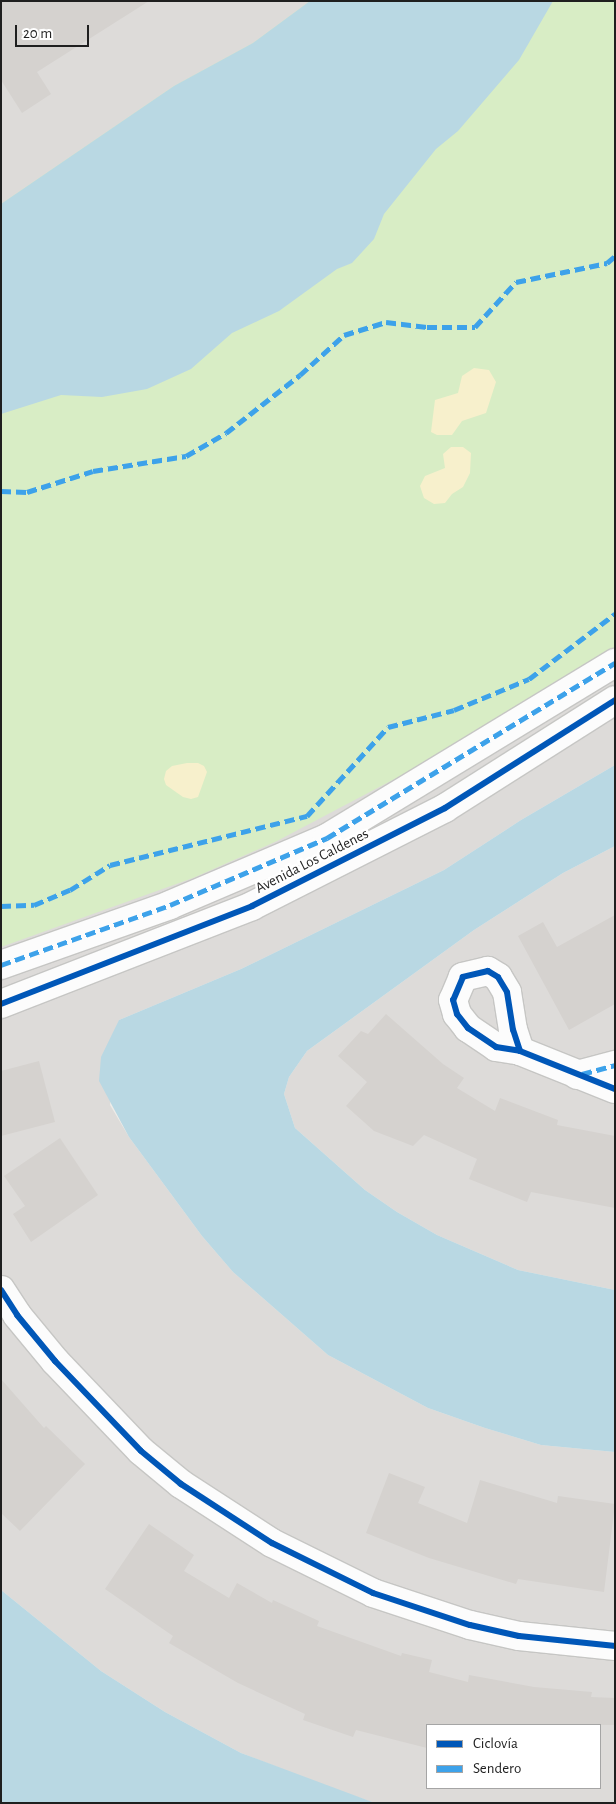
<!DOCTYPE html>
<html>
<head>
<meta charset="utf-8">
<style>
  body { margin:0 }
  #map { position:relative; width:616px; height:1804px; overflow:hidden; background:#eeece8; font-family:"Alegreya Sans",sans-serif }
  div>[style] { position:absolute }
  .residential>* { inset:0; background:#dddbd9 }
  .grass>* { inset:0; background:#d8edc5 }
  .sand>* { inset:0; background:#f7f0cc }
  .water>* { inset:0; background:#b9d8e3 }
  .building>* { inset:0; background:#d5d2cf }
  .roads { filter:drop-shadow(1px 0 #c6c6c4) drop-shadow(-1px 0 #c6c6c4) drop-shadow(0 1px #c6c6c4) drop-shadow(0 -1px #c6c6c4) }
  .minor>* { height:28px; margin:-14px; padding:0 14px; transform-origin:14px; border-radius:14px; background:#fcfcfc }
  .quiet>* { height:5px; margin-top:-2.5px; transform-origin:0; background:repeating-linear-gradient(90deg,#3da2ea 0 10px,transparent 0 15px) }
  .cycleway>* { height:6px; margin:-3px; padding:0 3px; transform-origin:3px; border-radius:3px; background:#0057b8 }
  span { translate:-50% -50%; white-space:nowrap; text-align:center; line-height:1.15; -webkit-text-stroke:5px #fff; paint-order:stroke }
  .street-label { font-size:15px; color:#1f1f1f }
  .frame { position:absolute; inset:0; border:2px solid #1f1f1f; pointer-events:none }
  .legend { position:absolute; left:426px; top:1724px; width:175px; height:65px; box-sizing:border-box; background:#fff; border:1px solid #a5a5a5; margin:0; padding:6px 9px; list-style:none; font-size:15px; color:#1f1f1f }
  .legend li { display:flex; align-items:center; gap:10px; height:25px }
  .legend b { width:25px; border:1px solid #a5a5a5 }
  .scale { position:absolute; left:15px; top:25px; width:74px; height:22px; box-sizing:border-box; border:2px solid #1f1f1f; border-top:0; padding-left:6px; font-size:15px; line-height:18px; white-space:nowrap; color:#1f1f1f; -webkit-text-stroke:4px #fff; paint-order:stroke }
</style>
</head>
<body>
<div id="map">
  <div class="residential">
    <i style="clip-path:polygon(evenodd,1px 1px,615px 1px,615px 765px,521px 820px,444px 870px,241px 969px,119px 1020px,110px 1105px,129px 1137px,202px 1236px,233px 1272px,328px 1355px,428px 1408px,485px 1428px,541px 1445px,615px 1452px,615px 1803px,375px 1803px,334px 1789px,241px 1753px,165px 1712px,101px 1671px,1px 1590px,1px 1px,427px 1725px,600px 1725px,600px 1788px,427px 1788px,427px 1725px)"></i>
    <i style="clip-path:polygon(615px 846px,615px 1290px,518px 1270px,437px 1235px,397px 1212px,365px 1190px,295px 1128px,284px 1094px,289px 1077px,307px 1051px,474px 930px,563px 873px)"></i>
  </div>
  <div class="grass">
    <i style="clip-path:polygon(310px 1px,615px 1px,615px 649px,457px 746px,277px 841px,193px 878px,1px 947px,1px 204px,174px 86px,253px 43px)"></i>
  </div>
  <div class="sand">
    <i style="clip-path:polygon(474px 368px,489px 370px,496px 382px,486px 413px,462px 421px,452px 435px,437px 435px,431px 432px,435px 400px,458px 393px,462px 376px)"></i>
    <i style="clip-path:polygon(451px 447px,463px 447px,471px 453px,470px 473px,463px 487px,452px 494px,445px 503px,434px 504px,424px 498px,420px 486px,425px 476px,445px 468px,443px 454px)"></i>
    <i style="clip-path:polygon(187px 763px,198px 763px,204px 766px,207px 772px,198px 797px,191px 799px,183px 797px,166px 785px,164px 779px,166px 771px,172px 766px)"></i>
  </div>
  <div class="water">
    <i style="clip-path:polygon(310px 1px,553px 1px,519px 60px,458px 131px,436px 149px,384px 214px,374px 239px,352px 263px,337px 269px,279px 311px,232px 333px,191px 369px,147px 389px,102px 397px,61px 395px,1px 414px,1px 204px,174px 86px,253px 43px)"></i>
    <i style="clip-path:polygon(615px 765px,615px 846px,563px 873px,474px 930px,307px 1051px,289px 1077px,284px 1094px,295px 1128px,365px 1190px,397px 1212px,437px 1235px,518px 1270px,615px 1290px,615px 1452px,541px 1445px,485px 1428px,428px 1408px,328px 1355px,233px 1272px,202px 1236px,129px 1137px,99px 1081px,101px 1057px,119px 1020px,241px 969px,444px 870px,521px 820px)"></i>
    <i style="clip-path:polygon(1px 1590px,101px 1671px,165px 1712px,241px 1753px,375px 1803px,1px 1803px)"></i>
  </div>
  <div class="building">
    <i style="clip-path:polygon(1px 1px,149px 1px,37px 72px,51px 94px,22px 113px,1px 80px)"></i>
    <i style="clip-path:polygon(615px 915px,615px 1004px,569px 1030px,518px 936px,543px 922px,557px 947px)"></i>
    <i style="clip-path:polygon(386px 1014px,443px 1064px,464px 1078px,457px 1088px,495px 1111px,500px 1098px,558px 1120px,557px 1125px,615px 1136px,615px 1208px,531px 1192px,527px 1202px,469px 1179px,477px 1159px,424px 1135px,413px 1146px,374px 1131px,346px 1106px,367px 1082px,338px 1056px,361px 1031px,368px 1034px)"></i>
    <i style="clip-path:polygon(39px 1061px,55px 1122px,1px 1136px,1px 1071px)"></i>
    <i style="clip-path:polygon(60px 1138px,98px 1195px,31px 1242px,13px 1214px,25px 1206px,4px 1176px)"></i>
    <i style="clip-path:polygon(1px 1379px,44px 1428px,46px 1426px,85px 1464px,20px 1531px,1px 1513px)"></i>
    <i style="clip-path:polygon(389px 1473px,425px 1487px,418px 1503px,467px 1523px,480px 1480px,557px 1503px,558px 1496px,615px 1504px,604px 1592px,518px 1579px,516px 1584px,429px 1558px,366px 1533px)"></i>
    <i style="clip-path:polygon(149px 1524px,194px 1555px,184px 1571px,229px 1598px,237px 1583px,272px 1603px,273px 1600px,319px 1621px,317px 1626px,401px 1656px,402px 1653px,432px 1660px,429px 1672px,468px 1682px,469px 1675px,534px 1687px,592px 1692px,591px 1697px,615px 1698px,615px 1725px,427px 1725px,427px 1748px,356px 1730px,353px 1737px,303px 1720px,305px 1714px,238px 1683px,169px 1643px,173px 1636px,105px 1589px)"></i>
  </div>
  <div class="roads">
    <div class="minor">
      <i style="left:1px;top:965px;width:179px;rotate:-19.5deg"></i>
      <i style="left:170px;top:905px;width:171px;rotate:-23.1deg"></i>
      <i style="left:327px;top:838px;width:337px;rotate:-31.3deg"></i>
      <i style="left:1px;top:1004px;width:269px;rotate:-21.3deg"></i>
      <i style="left:252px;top:906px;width:216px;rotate:-26.9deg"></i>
      <i style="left:445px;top:808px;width:201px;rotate:-32.4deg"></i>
      <i style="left:520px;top:1051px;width:22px;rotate:-108deg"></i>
      <i style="left:513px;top:1030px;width:38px;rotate:-99deg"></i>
      <i style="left:507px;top:992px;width:17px;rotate:-121deg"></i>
      <i style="left:498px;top:977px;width:12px;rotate:-149deg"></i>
      <i style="left:488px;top:971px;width:26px;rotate:167deg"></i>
      <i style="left:463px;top:977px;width:25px;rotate:113deg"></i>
      <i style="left:453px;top:1000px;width:15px;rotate:74deg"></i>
      <i style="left:457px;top:1014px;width:18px;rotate:52deg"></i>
      <i style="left:468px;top:1028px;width:34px;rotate:34deg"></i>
      <i style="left:496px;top:1047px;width:24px;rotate:9deg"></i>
      <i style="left:520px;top:1051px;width:102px;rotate:21.8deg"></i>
      <i style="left:577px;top:1075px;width:39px;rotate:-15deg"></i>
      <i style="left:1px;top:1290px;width:30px;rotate:57deg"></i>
      <i style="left:17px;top:1315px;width:60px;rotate:50.4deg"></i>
      <i style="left:55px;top:1361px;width:124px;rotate:46.3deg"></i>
      <i style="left:141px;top:1451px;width:52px;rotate:39.5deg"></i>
      <i style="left:181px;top:1484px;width:108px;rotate:33deg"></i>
      <i style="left:272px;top:1543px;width:113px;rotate:26.3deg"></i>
      <i style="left:373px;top:1593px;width:102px;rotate:18.3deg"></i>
      <i style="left:470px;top:1625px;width:50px;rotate:12.7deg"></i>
      <i style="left:519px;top:1636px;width:97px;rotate:5.9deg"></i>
    </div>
  </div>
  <div class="quiet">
    <i style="left:1px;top:491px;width:26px;rotate:2deg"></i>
    <i style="left:27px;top:492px;width:69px;rotate:-17.7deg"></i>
    <i style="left:93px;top:471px;width:94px;rotate:-9.2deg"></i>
    <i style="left:186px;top:456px;width:46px;rotate:-29.9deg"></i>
    <i style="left:226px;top:433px;width:94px;rotate:-38.1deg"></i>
    <i style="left:300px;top:375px;width:59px;rotate:-42.3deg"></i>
    <i style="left:344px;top:335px;width:44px;rotate:-17.2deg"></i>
    <i style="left:386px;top:322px;width:41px;rotate:7deg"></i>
    <i style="left:427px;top:327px;width:48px"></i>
    <i style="left:475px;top:327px;width:61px;rotate:-47.7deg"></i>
    <i style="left:516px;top:282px;width:93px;rotate:-11.8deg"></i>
    <i style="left:607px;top:263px;width:11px;rotate:-41deg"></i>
    <i style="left:1px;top:906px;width:33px;rotate:-2deg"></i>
    <i style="left:34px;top:905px;width:39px;rotate:-23deg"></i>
    <i style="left:70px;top:890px;width:47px;rotate:-32deg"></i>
    <i style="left:110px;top:865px;width:203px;rotate:-14deg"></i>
    <i style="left:307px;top:816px;width:120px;rotate:-47.7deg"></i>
    <i style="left:388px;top:727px;width:68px;rotate:-14.4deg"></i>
    <i style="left:454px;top:710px;width:81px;rotate:-22.5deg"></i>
    <i style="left:529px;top:679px;width:108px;rotate:-37.1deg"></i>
    <i style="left:1px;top:965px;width:179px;rotate:-19.5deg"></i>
    <i style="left:170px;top:905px;width:171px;rotate:-23.1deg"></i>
    <i style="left:327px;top:838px;width:337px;rotate:-31.3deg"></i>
    <i style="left:582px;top:1074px;width:34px;rotate:-15deg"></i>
  </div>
  <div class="cycleway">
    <i style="left:1px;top:1004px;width:269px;rotate:-21.3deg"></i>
    <i style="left:252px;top:906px;width:216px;rotate:-26.9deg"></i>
    <i style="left:445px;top:808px;width:201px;rotate:-32.4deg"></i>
    <i style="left:520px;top:1051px;width:22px;rotate:-108deg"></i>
    <i style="left:513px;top:1030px;width:38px;rotate:-99deg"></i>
    <i style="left:507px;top:992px;width:17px;rotate:-121deg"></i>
    <i style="left:498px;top:977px;width:12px;rotate:-149deg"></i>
    <i style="left:488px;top:971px;width:26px;rotate:167deg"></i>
    <i style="left:463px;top:977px;width:25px;rotate:113deg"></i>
    <i style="left:453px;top:1000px;width:15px;rotate:74deg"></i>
    <i style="left:457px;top:1014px;width:18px;rotate:52deg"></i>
    <i style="left:468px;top:1028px;width:34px;rotate:34deg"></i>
    <i style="left:496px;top:1047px;width:24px;rotate:9deg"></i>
    <i style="left:520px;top:1051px;width:102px;rotate:21.8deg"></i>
    <i style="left:1px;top:1290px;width:30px;rotate:57deg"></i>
    <i style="left:17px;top:1315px;width:60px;rotate:50.4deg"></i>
    <i style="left:55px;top:1361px;width:124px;rotate:46.3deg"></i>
    <i style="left:141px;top:1451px;width:52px;rotate:39.5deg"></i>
    <i style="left:181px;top:1484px;width:108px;rotate:33deg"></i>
    <i style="left:272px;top:1543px;width:113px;rotate:26.3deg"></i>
    <i style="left:373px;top:1593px;width:102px;rotate:18.3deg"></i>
    <i style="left:470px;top:1625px;width:50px;rotate:12.7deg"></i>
    <i style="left:519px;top:1636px;width:97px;rotate:5.9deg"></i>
  </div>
  <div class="street-label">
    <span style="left:312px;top:861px;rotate:-27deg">Avenida Los Caldenes</span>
  </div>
  <div class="frame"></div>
  <ul class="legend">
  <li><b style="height:6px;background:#0057b8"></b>Ciclovía</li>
  <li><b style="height:6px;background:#3da2ea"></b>Sendero</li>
  </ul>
  <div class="scale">20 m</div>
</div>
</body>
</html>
